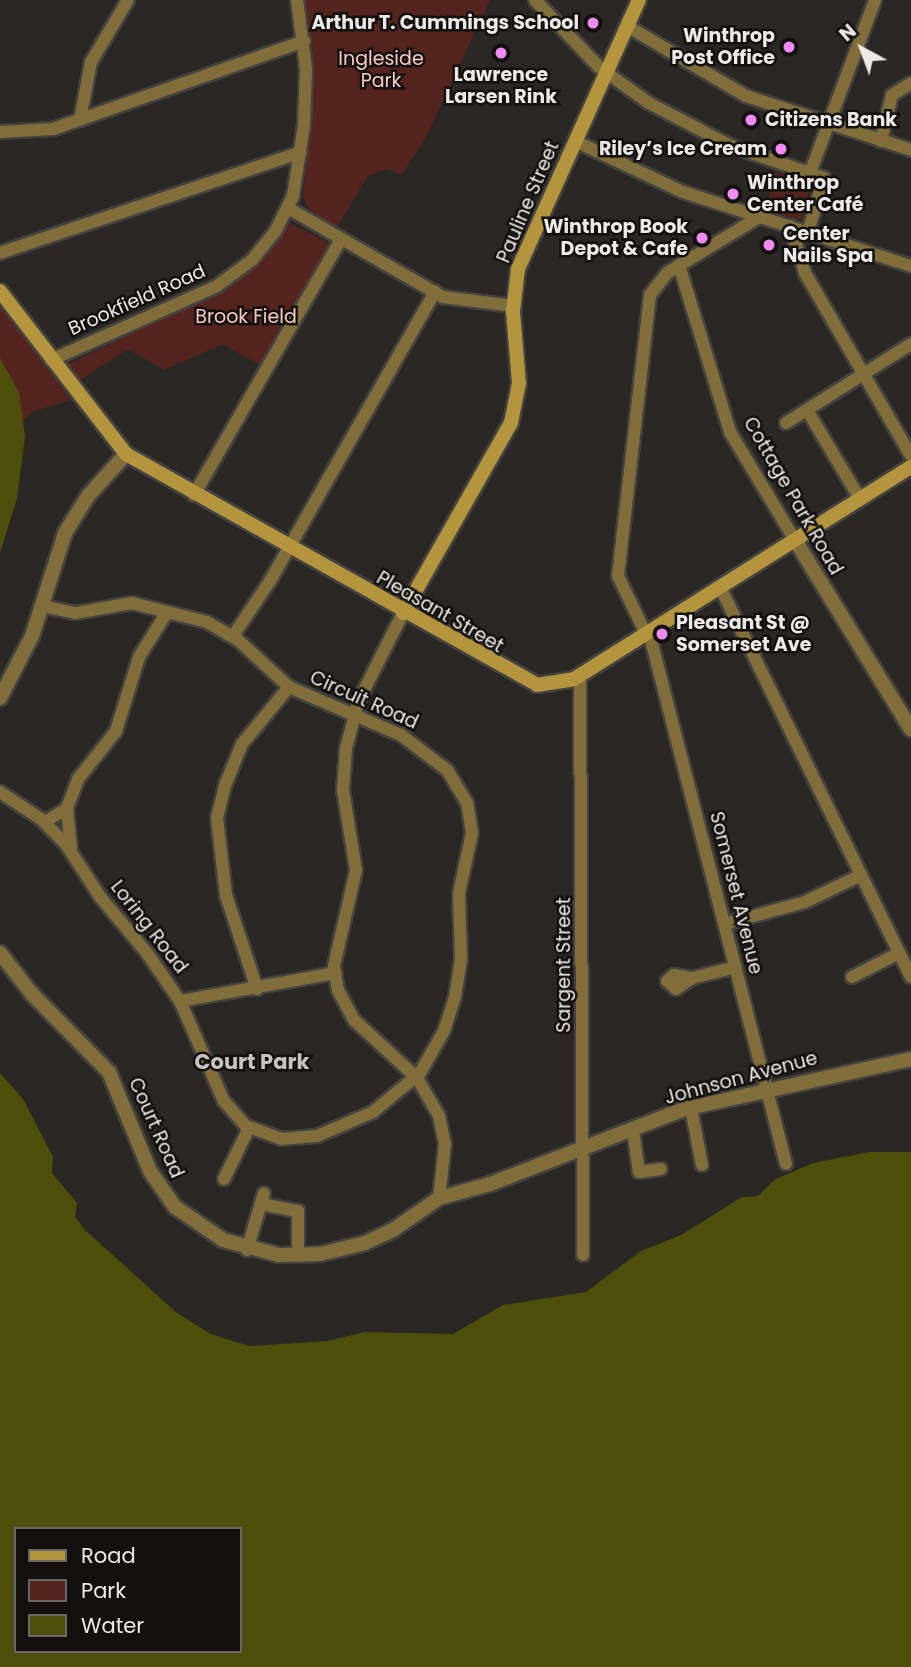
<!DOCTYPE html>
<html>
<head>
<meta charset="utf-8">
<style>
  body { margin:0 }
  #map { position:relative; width:911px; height:1667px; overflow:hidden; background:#2a2825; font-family:Poppins,sans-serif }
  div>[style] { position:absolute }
  .green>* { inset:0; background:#56241f }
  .water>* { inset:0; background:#4d4f0b }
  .roads { filter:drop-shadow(2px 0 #454340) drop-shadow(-2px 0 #454340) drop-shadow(0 2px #454340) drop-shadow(0 -2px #454340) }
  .minor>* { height:12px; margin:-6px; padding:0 6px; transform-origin:6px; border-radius:6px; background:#816e3a }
  .tertiary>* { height:14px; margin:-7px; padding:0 7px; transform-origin:7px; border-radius:7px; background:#816e3a }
  .secondary>* { height:14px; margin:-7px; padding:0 7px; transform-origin:7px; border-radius:7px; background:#b4953d }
  .dots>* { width:19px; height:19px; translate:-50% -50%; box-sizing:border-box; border:4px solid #121110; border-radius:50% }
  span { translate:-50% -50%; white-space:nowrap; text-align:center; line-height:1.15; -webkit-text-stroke:5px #121110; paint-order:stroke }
  .poi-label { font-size:19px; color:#ebeae8; font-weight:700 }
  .right { translate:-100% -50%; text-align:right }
  .left { translate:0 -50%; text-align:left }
  .park-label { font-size:19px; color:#f8c9c2 }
  .street-label { font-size:19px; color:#ebeae8 }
  .neighbourhood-label { font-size:21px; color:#c7c4c0; font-weight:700 }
  .legend { position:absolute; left:14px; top:1527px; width:228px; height:126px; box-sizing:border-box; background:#121110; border:2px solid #696866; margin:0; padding:9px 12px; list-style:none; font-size:21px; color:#ebeae8 }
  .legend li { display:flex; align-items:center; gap:14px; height:35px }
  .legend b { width:35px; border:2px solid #696866 }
  .north { position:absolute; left:827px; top:14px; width:70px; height:70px; -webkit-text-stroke:5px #121110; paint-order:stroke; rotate:319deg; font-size:19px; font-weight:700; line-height:28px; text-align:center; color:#ebeae8 }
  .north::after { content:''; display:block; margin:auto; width:24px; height:32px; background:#ebeae8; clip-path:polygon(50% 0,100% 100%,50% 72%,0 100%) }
</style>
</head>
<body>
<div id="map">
  <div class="green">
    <i style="clip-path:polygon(303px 0,490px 0,426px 137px,402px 175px,386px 169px,368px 176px,337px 227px,311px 212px,303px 197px,313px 86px)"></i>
    <i style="clip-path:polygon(776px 172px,810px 185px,801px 220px,764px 211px)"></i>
    <i style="clip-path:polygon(290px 223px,329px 243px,260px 365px,223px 344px,164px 370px,128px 349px,78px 381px,66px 365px,226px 289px,257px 265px)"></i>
    <i style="clip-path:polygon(0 306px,71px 400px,34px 411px,24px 419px,17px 498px,0 553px)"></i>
  </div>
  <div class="water">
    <i style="clip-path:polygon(0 358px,19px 392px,25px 437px,17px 498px,0 553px)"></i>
    <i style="clip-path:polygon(evenodd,0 1073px,23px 1099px,53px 1157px,52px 1173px,77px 1203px,75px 1217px,85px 1230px,177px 1313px,211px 1334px,249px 1346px,328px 1341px,365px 1332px,453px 1334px,503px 1305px,586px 1292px,641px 1251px,681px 1235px,742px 1197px,758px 1196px,774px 1180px,813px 1163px,869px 1152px,911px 1152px,911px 1667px,0 1667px,0 1073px,16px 1529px,240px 1529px,240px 1651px,16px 1651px,16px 1529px)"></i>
  </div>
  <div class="roads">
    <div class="minor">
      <i style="left:535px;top:0;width:93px;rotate:46.3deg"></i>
      <i style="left:599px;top:67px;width:62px;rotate:35.8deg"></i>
      <i style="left:649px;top:103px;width:93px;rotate:27.7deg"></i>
      <i style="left:731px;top:146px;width:98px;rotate:19deg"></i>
      <i style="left:824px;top:178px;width:56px;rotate:106.5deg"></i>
      <i style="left:627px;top:26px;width:138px;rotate:30.5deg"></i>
      <i style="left:746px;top:96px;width:174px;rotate:18.1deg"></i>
      <i style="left:80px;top:120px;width:59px;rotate:-79.3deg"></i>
      <i style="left:91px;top:62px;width:72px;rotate:-59.2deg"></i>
      <i style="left:0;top:132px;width:53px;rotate:-3.2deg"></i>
      <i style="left:53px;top:129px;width:266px;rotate:-19.3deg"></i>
      <i style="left:575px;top:141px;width:119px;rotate:25.3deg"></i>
      <i style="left:683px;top:192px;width:240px;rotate:18deg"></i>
      <i style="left:881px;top:141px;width:47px;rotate:-76.6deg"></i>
      <i style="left:892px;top:95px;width:22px;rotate:-32deg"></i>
      <i style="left:810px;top:173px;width:185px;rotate:-69.4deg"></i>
      <i style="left:288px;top:208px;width:179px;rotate:29.9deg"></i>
      <i style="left:443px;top:297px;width:71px;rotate:7.3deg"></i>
      <i style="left:790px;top:226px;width:49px;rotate:72.3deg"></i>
      <i style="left:805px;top:273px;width:211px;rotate:59.9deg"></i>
      <i style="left:0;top:253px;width:317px;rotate:-18.5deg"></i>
      <i style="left:679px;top:265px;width:175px;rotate:73deg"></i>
      <i style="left:730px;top:432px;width:126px;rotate:59deg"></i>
      <i style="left:51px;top:360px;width:182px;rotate:-24deg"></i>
      <i style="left:217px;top:286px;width:44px;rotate:-36.6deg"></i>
      <i style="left:252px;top:260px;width:36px;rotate:-51deg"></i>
      <i style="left:275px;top:232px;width:40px;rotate:-63.4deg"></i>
      <i style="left:293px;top:196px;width:72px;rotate:-81.2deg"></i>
      <i style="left:304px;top:125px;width:56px;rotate:-88deg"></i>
      <i style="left:306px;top:69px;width:70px;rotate:-97.4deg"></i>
      <i style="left:807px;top:410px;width:104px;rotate:59.2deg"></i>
      <i style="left:786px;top:423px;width:148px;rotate:-32.3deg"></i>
      <i style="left:194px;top:495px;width:295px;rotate:-60.1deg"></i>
      <i style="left:720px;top:587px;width:434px;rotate:63.9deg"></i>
      <i style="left:403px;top:613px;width:97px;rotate:116.8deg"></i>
      <i style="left:359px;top:700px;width:50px;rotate:105.2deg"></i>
      <i style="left:346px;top:748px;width:42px;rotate:94.1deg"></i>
      <i style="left:343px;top:790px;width:81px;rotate:80.8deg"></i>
      <i style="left:356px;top:870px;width:98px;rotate:102.9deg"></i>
      <i style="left:334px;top:966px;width:24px;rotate:81deg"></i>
      <i style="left:338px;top:990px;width:34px;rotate:62deg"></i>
      <i style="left:354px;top:1020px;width:86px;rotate:42.6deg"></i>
      <i style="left:417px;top:1078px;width:44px;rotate:59.9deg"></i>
      <i style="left:439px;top:1116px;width:29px;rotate:78deg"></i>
      <i style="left:445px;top:1144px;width:54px;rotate:96.3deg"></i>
      <i style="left:649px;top:632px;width:549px;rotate:75.56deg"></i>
      <i style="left:646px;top:634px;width:64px;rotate:-115.8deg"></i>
      <i style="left:618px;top:576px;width:283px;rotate:-83.5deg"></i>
      <i style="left:650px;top:295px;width:28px;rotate:-52deg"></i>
      <i style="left:667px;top:273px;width:108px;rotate:-31.3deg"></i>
      <i style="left:233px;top:636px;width:66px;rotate:-56.1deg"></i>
      <i style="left:270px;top:581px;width:333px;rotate:-60.3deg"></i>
      <i style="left:580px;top:676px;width:579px;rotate:89.7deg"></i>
      <i style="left:0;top:792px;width:49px;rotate:33.4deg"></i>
      <i style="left:41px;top:819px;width:34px;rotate:45deg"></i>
      <i style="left:65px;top:843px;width:66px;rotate:56.8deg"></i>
      <i style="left:101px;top:898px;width:72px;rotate:50.1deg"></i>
      <i style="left:147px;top:953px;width:58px;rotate:55.5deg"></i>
      <i style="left:180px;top:1001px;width:109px;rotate:66.3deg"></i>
      <i style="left:224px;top:1101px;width:33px;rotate:49deg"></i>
      <i style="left:246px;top:1126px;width:37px;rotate:20deg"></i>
      <i style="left:281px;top:1139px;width:36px;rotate:-5deg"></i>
      <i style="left:317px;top:1136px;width:61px;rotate:-23.2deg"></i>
      <i style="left:373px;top:1112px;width:61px;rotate:-39.7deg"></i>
      <i style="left:420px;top:1073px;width:48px;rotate:-60.3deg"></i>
      <i style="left:444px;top:1031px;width:36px;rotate:-72deg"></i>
      <i style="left:455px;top:997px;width:39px;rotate:-81deg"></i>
      <i style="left:461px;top:958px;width:65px;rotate:-91.8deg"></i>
      <i style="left:459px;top:893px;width:61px;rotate:-77.8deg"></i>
      <i style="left:472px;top:833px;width:30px;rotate:-99deg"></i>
      <i style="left:467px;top:803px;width:39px;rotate:-121deg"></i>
      <i style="left:447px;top:770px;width:58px;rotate:-142.7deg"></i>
      <i style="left:401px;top:735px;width:122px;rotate:-156.8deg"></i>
      <i style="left:289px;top:687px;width:69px;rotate:-137.3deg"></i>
      <i style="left:238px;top:640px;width:36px;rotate:-150deg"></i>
      <i style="left:207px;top:622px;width:77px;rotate:-165.8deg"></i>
      <i style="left:132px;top:603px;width:58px;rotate:170deg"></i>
      <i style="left:75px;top:613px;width:35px;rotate:-168deg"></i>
      <i style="left:67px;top:808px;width:41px;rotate:84.4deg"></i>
      <i style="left:45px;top:822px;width:26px;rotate:-32deg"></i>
      <i style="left:67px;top:808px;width:31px;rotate:-69deg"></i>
      <i style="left:78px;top:779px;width:61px;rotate:-51.6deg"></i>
      <i style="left:116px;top:731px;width:77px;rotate:-72.7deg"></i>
      <i style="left:139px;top:657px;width:51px;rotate:-57.9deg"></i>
      <i style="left:724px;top:924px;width:84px;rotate:-15.2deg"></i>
      <i style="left:805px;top:902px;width:62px;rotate:-25.7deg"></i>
      <i style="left:852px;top:977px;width:53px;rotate:-27.1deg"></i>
      <i style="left:692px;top:978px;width:19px;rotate:145deg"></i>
      <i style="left:676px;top:989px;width:12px;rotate:-138deg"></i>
      <i style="left:667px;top:981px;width:9px;rotate:-41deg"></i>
      <i style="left:674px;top:975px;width:18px;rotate:9deg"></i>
      <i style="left:692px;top:978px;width:45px;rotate:-14deg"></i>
      <i style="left:257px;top:989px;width:99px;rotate:-108.3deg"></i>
      <i style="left:226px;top:895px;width:78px;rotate:-96.7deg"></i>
      <i style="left:217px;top:818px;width:36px;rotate:-76deg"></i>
      <i style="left:226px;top:783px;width:42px;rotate:-67.7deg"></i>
      <i style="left:242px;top:744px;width:74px;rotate:-50.5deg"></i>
      <i style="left:180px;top:1001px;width:158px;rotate:-10.2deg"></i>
      <i style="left:691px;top:1108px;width:58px;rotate:79.1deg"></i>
      <i style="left:633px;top:1130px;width:42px;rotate:81.9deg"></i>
      <i style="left:639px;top:1172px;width:22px;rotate:-8deg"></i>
      <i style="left:224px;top:1179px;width:57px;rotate:-63.9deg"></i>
      <i style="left:261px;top:1204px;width:38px;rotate:11deg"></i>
      <i style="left:298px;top:1211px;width:45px;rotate:90deg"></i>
      <i style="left:247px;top:1250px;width:59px;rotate:-73.4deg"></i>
    </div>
    <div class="tertiary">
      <i style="left:795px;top:540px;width:222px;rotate:58.5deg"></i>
      <i style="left:0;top:698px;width:70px;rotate:-62.7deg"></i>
      <i style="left:32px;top:636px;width:108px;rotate:-72.2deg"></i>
      <i style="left:65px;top:533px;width:44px;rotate:-58.1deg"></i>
      <i style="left:88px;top:496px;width:57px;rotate:-47.9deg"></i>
      <i style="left:0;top:953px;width:52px;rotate:52deg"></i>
      <i style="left:32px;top:994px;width:110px;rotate:45.4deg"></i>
      <i style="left:109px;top:1072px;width:107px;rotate:67.5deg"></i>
      <i style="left:150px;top:1171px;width:44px;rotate:55.2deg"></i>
      <i style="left:175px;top:1207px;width:58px;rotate:34.5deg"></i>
      <i style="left:223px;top:1240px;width:58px;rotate:15deg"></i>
      <i style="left:279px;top:1255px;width:41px;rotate:-1.4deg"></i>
      <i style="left:320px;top:1254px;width:46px;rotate:-13.7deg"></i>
      <i style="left:365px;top:1243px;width:31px;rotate:-25deg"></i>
      <i style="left:393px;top:1230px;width:56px;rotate:-34.8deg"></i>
      <i style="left:439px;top:1198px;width:53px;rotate:-15.4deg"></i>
      <i style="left:490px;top:1184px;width:208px;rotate:-21.1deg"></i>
      <i style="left:684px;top:1109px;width:232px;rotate:-12.4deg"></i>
    </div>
    <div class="secondary">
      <i style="left:0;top:291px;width:206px;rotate:52.3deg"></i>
      <i style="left:126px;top:454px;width:471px;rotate:29.3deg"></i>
      <i style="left:537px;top:685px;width:37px;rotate:-9deg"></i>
      <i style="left:574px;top:679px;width:398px;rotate:-32.2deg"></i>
      <i style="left:403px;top:613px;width:219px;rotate:-60.4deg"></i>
      <i style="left:511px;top:423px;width:41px;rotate:-78.7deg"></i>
      <i style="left:519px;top:383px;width:71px;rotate:-94.8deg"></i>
      <i style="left:513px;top:312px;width:43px;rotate:-83.4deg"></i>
      <i style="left:518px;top:269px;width:295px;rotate:-65.8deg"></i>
    </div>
  </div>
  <div class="dots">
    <i style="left:593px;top:23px;background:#f08bf6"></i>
    <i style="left:789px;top:47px;background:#f08bf6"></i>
    <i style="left:501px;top:53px;background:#f08bf6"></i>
    <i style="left:751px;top:120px;background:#f08bf6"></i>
    <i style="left:781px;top:149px;background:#f08bf6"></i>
    <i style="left:733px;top:194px;background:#f08bf6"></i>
    <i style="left:702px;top:238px;background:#f08bf6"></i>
    <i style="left:769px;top:245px;background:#f08bf6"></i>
    <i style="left:662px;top:634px;background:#f08bf6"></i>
  </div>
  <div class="poi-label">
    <span class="right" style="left:579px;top:23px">Arthur T. Cummings School</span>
    <span class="right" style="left:775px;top:47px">Winthrop<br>Post Office</span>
    <span style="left:501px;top:86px">Lawrence<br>Larsen Rink</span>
    <span class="left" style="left:765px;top:120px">Citizens Bank</span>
    <span class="right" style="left:767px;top:149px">Riley’s Ice Cream</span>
    <span class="left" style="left:747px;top:194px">Winthrop<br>Center Café</span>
    <span class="right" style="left:688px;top:238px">Winthrop Book<br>Depot &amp; Cafe</span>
    <span class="left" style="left:783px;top:245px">Center<br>Nails Spa</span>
    <span class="left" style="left:676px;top:634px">Pleasant St @<br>Somerset Ave</span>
  </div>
  <div class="park-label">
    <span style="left:381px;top:70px">Ingleside<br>Park</span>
    <span style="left:246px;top:317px">Brook Field</span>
  </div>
  <div class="street-label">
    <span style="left:528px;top:202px;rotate:-67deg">Pauline Street</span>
    <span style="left:137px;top:300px;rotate:-24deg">Brookfield Road</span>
    <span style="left:793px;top:496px;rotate:60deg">Cottage Park Road</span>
    <span style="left:440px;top:612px;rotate:30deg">Pleasant Street</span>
    <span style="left:364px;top:700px;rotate:24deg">Circuit Road</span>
    <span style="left:736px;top:893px;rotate:76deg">Somerset Avenue</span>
    <span style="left:149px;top:927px;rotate:52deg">Loring Road</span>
    <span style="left:564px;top:965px;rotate:-90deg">Sargent Street</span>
    <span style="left:741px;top:1078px;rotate:-15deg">Johnson Avenue</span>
    <span style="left:156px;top:1128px;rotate:66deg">Court Road</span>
  </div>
  <div class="neighbourhood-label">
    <span style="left:252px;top:1062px">Court Park</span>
  </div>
  <ul class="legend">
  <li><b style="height:9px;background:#b4953d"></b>Road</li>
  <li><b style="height:19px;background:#56241f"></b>Park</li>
  <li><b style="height:19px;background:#4d4f0b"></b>Water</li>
  </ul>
  <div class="north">N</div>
</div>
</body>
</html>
